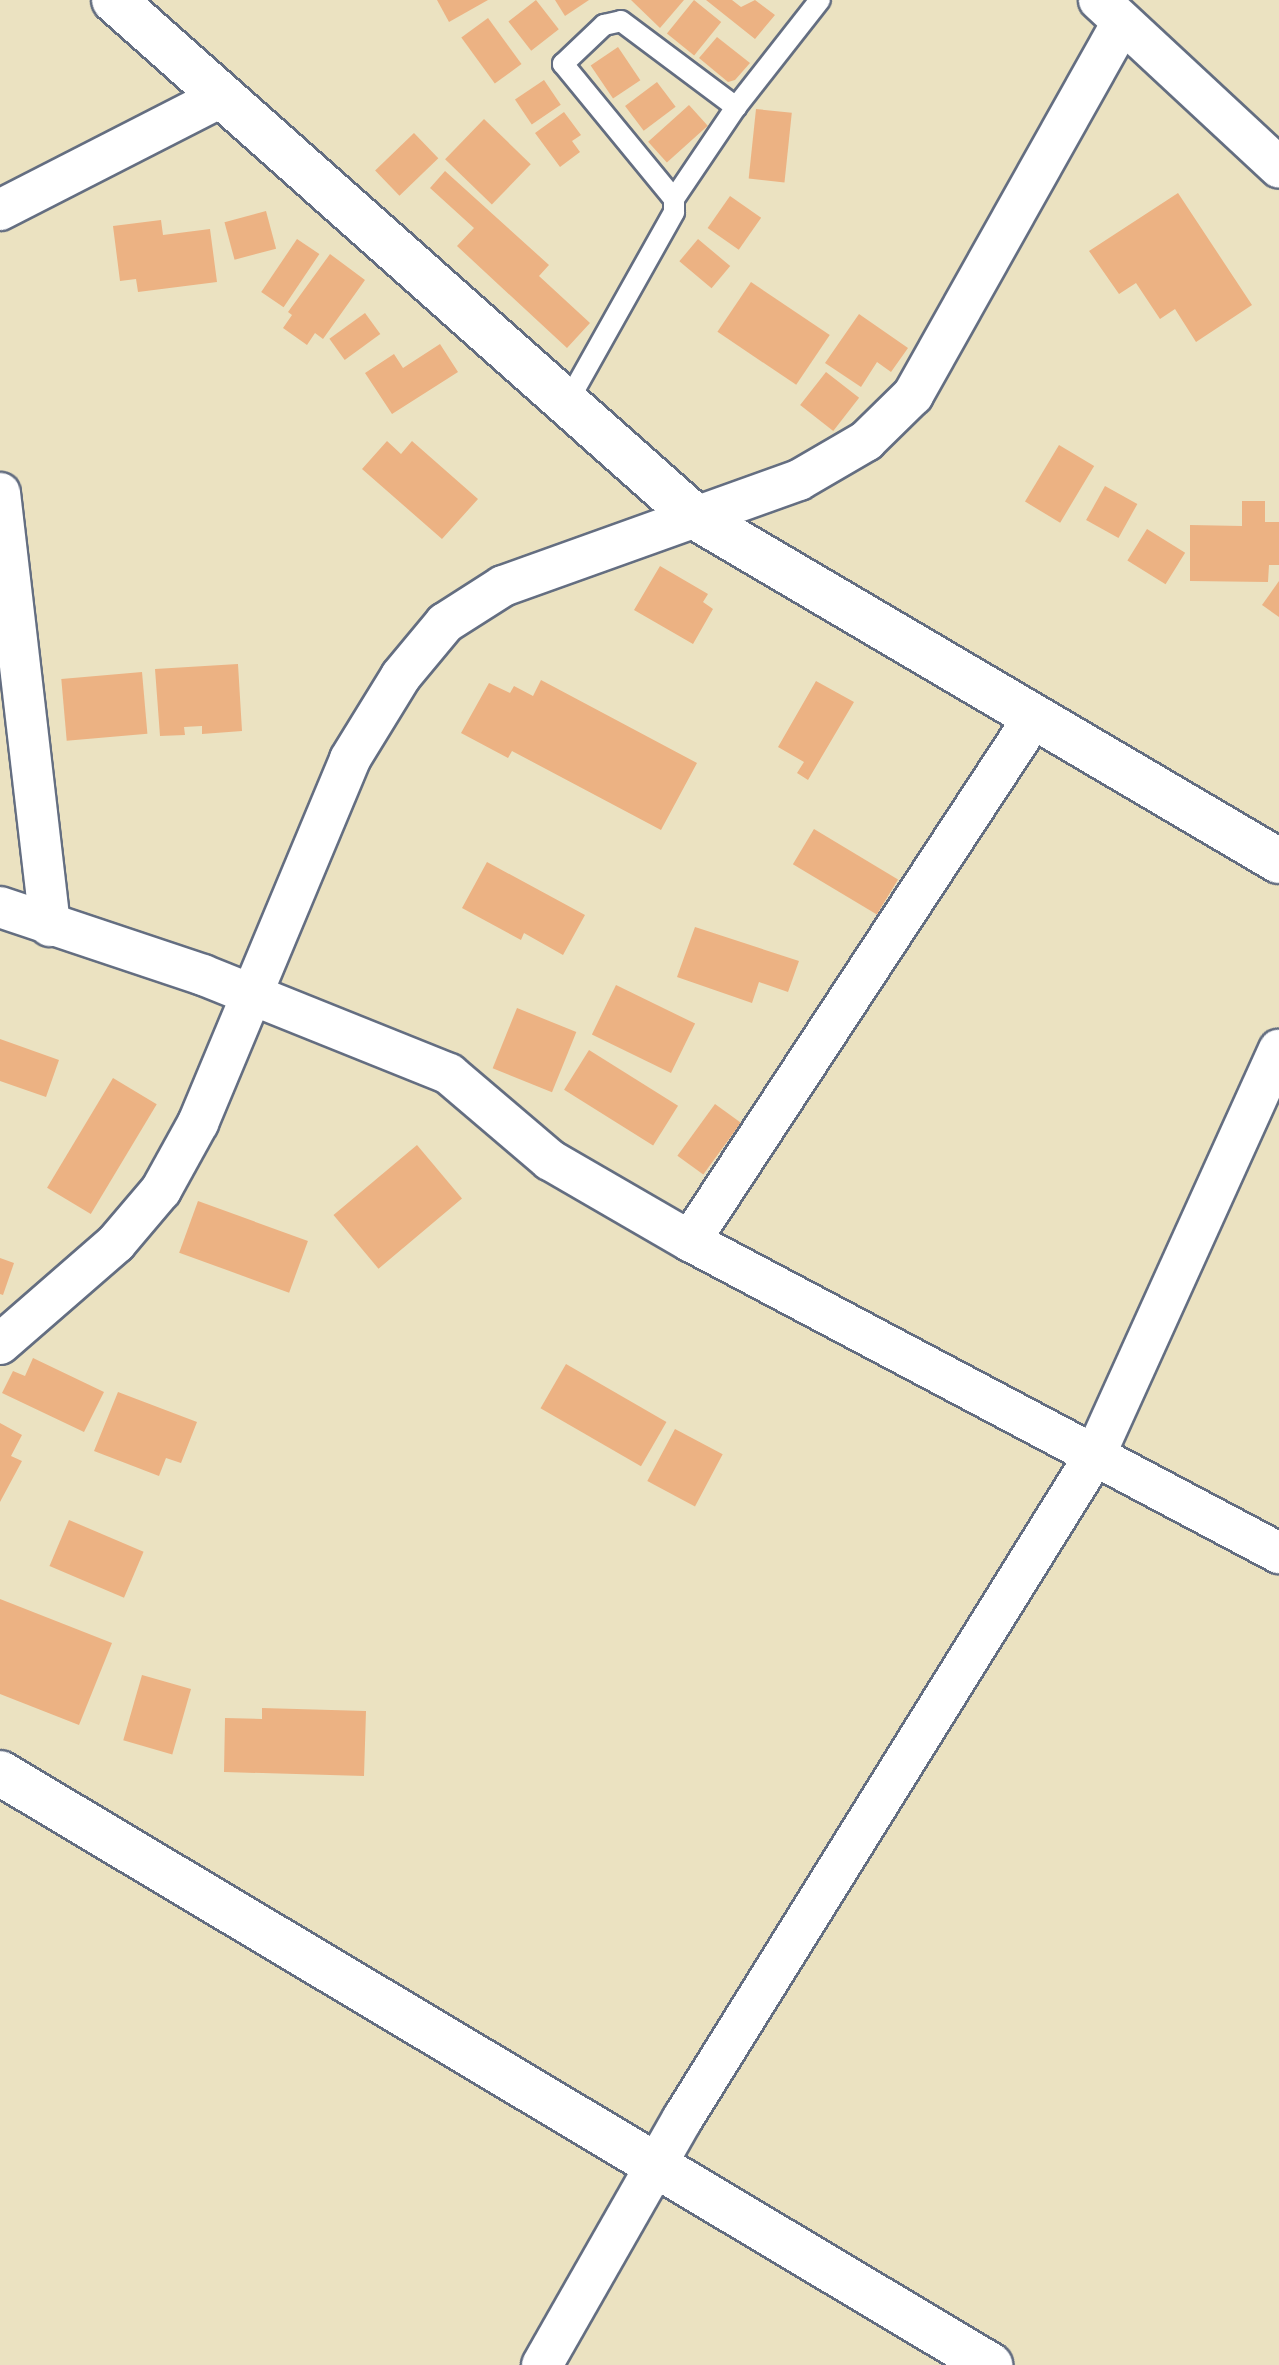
<!DOCTYPE html>
<html>
<head>
<meta charset="utf-8">
<style>
  body { margin:0 }
  #map { position:relative; width:1279px; height:2365px; overflow:hidden; background:#ebe2c1; font-family:"Shantell Sans",sans-serif }
  div>[style] { position:absolute }
  .building>* { inset:0; background:#ecb283; transform-origin:0 0 }
  .roads { filter:drop-shadow(2px 0 #646e81) drop-shadow(-2px 0 #646e81) drop-shadow(0 2px #646e81) drop-shadow(0 -2px #646e81) }
  .service>* { height:20px; margin:-10px; padding:0 10px; transform-origin:10px; border-radius:10px; background:#fff }
  .minor>* { height:40px; margin:-20px; padding:0 20px; transform-origin:20px; border-radius:20px; background:#fff }
  .tertiary>* { height:44px; margin:-22px; padding:0 22px; transform-origin:22px; border-radius:22px; background:#fff }
  span { translate:-50% -50%; white-space:nowrap; text-align:center; line-height:1.15; -webkit-text-stroke:6px #fbf7ec; paint-order:stroke }
</style>
</head>
<body>
<div id="map">
  <div class="building">
    <i style="clip-path:polygon(437px 0,488px 0,449px 22px)"></i>
    <i style="left:536px;top:0;width:37px;height:35px;rotate:52deg"></i>
    <i style="clip-path:polygon(555px 0,589px 0,565px 16px)"></i>
    <i style="clip-path:polygon(631px 0,684px 0,660px 28px)"></i>
    <i style="left:694px;top:0;width:35px;height:43px;rotate:39deg"></i>
    <i style="clip-path:polygon(706px 0,732px 0,741px 7px,755px 0,775px 15px,755px 39px)"></i>
    <i style="left:488px;top:18px;width:57px;height:33px;rotate:54deg"></i>
    <i style="clip-path:polygon(717px 37px,750px 63px,735px 80px,728px 82px,699px 58px)"></i>
    <i style="left:618px;top:47px;width:40px;height:33px;rotate:56deg"></i>
    <i style="left:544px;top:80px;width:30px;height:35px;rotate:56deg"></i>
    <i style="left:657px;top:82px;width:31px;height:40px;rotate:53deg"></i>
    <i style="left:689px;top:105px;width:28px;height:55px;rotate:48deg"></i>
    <i style="left:756px;top:109px;width:36px;height:70px;rotate:6deg"></i>
    <i style="clip-path:polygon(564px 112px,581px 135px,572px 141px,580px 152px,560px 167px,535px 133px)"></i>
    <i style="left:484px;top:119px;width:65px;height:56px;rotate:44deg"></i>
    <i style="left:414px;top:133px;width:35px;height:54px;rotate:46deg"></i>
    <i style="clip-path:polygon(445px 171px,549px 265px,539px 276px,590px 323px,567px 348px,457px 246px,474px 228px,430px 188px)"></i>
    <i style="clip-path:polygon(1178px 193px,1252px 305px,1196px 342px,1175px 309px,1160px 319px,1136px 283px,1119px 294px,1089px 251px)"></i>
    <i style="left:730px;top:196px;width:38px;height:39px;rotate:35deg"></i>
    <i style="left:266px;top:211px;width:39px;height:43px;rotate:75deg"></i>
    <i style="clip-path:polygon(161px 220px,163px 235px,210px 229px,217px 282px,138px 292px,136px 279px,120px 281px,113px 226px)"></i>
    <i style="left:297px;top:239px;width:27px;height:64px;rotate:34deg"></i>
    <i style="left:698px;top:239px;width:42px;height:29px;rotate:40deg"></i>
    <i style="clip-path:polygon(330px 254px,365px 280px,323px 339px,315px 333px,307px 345px,283px 328px,292px 315px,288px 312px)"></i>
    <i style="left:751px;top:282px;width:95px;height:60px;rotate:34deg"></i>
    <i style="left:365px;top:313px;width:26px;height:44px;rotate:54deg"></i>
    <i style="clip-path:polygon(859px 314px,908px 348px,891px 372px,877px 362px,861px 387px,825px 363px)"></i>
    <i style="clip-path:polygon(440px 344px,458px 372px,392px 414px,365px 373px,394px 354px,403px 368px)"></i>
    <i style="left:826px;top:372px;width:42px;height:42px;rotate:38deg"></i>
    <i style="clip-path:polygon(387px 441px,401px 454px,412px 441px,478px 499px,442px 539px,362px 469px)"></i>
    <i style="left:1059px;top:445px;width:41px;height:66px;rotate:31deg"></i>
    <i style="left:1105px;top:486px;width:37px;height:39px;rotate:29deg"></i>
    <i style="clip-path:polygon(1242px 501px,1265px 501px,1265px 522px,1279px 522px,1279px 565px,1269px 565px,1268px 582px,1190px 581px,1190px 525px,1242px 526px)"></i>
    <i style="left:1147px;top:529px;width:45px;height:37px;rotate:32deg"></i>
    <i style="clip-path:polygon(660px 566px,708px 594px,703px 602px,713px 609px,693px 644px,634px 610px)"></i>
    <i style="clip-path:polygon(1279px 581px,1279px 617px,1262px 605px)"></i>
    <i style="clip-path:polygon(238px 664px,242px 731px,202px 734px,202px 726px,184px 727px,185px 735px,160px 736px,155px 669px)"></i>
    <i style="left:142px;top:672px;width:62px;height:81px;rotate:85deg"></i>
    <i style="clip-path:polygon(541px 680px,697px 763px,661px 830px,512px 751px,508px 758px,461px 733px,489px 683px,510px 693px,514px 686px,533px 696px)"></i>
    <i style="clip-path:polygon(816px 681px,854px 702px,808px 780px,797px 773px,804px 762px,778px 747px)"></i>
    <i style="left:814px;top:829px;width:98px;height:41px;rotate:31deg"></i>
    <i style="clip-path:polygon(487px 862px,585px 915px,563px 955px,524px 933px,521px 940px,462px 908px)"></i>
    <i style="clip-path:polygon(695px 927px,799px 961px,788px 992px,759px 982px,752px 1003px,677px 977px)"></i>
    <i style="left:616px;top:985px;width:88px;height:55px;rotate:26deg"></i>
    <i style="left:517px;top:1008px;width:64px;height:65px;rotate:22deg"></i>
    <i style="clip-path:polygon(0 1039px,59px 1060px,46px 1097px,0 1081px)"></i>
    <i style="left:589px;top:1050px;width:105px;height:47px;rotate:32deg"></i>
    <i style="left:113px;top:1078px;width:51px;height:128px;rotate:31deg"></i>
    <i style="left:715px;top:1104px;width:32px;height:64px;rotate:36deg"></i>
    <i style="left:417px;top:1145px;width:70px;height:109px;rotate:50deg"></i>
    <i style="left:198px;top:1201px;width:117px;height:55px;rotate:20deg"></i>
    <i style="clip-path:polygon(0 1258px,14px 1263px,3px 1295px,0 1294px)"></i>
    <i style="clip-path:polygon(33px 1358px,104px 1392px,84px 1432px,2px 1393px,13px 1371px,25px 1376px)"></i>
    <i style="left:566px;top:1364px;width:116px;height:51px;rotate:30deg"></i>
    <i style="clip-path:polygon(118px 1392px,197px 1422px,181px 1463px,166px 1458px,159px 1476px,94px 1451px)"></i>
    <i style="clip-path:polygon(0 1423px,22px 1435px,11px 1456px,22px 1461px,0 1502px)"></i>
    <i style="left:675px;top:1429px;width:54px;height:59px;rotate:28deg"></i>
    <i style="left:69px;top:1520px;width:81px;height:50px;rotate:23deg"></i>
    <i style="clip-path:polygon(0 1599px,112px 1643px,79px 1725px,0 1694px)"></i>
    <i style="left:142px;top:1675px;width:51px;height:68px;rotate:16deg"></i>
    <i style="clip-path:polygon(262px 1708px,366px 1711px,364px 1776px,224px 1772px,225px 1718px,262px 1719px)"></i>
  </div>
  <div class="roads">
    <div class="service">
      <i style="left:736px;top:107px;width:136px;rotate:-51.9deg"></i>
      <i style="left:567px;top:403px;width:219px;rotate:-60.7deg"></i>
      <i style="left:674px;top:212px;width:13px;rotate:-90deg"></i>
      <i style="left:674px;top:199px;width:175px;rotate:-129.4deg"></i>
      <i style="left:563px;top:64px;width:57px;rotate:-43.6deg"></i>
      <i style="left:604px;top:25px;width:17px;rotate:-13deg"></i>
      <i style="left:621px;top:21px;width:144px;rotate:36.8deg"></i>
      <i style="left:736px;top:107px;width:111px;rotate:124deg"></i>
    </div>
    <div class="minor">
      <i style="left:1099px;top:0;width:246px;rotate:42.9deg"></i>
      <i style="left:0;top:210px;width:246px;rotate:-27.1deg"></i>
      <i style="left:0;top:493px;width:436px;rotate:83.4deg"></i>
      <i style="left:0;top:907px;width:214px;rotate:18.5deg"></i>
      <i style="left:203px;top:975px;width:265px;rotate:21.9deg"></i>
      <i style="left:449px;top:1074px;width:133px;rotate:40.4deg"></i>
      <i style="left:550px;top:1160px;width:162px;rotate:30.1deg"></i>
      <i style="left:690px;top:1241px;width:667px;rotate:27.91deg"></i>
      <i style="left:690px;top:1241px;width:623px;rotate:-56.72deg"></i>
      <i style="left:0;top:1344px;width:154px;rotate:-41deg"></i>
      <i style="left:116px;top:1243px;width:70px;rotate:-49.7deg"></i>
      <i style="left:161px;top:1190px;width:77px;rotate:-61.1deg"></i>
      <i style="left:198px;top:1123px;width:394px;rotate:-67.3deg"></i>
      <i style="left:350px;top:759px;width:97px;rotate:-58.4deg"></i>
      <i style="left:401px;top:676px;width:69px;rotate:-50.3deg"></i>
      <i style="left:445px;top:623px;width:69px;rotate:-32.5deg"></i>
      <i style="left:503px;top:586px;width:314px;rotate:-19.7deg"></i>
      <i style="left:799px;top:480px;width:78px;rotate:-30.2deg"></i>
      <i style="left:866px;top:441px;width:66px;rotate:-44.4deg"></i>
      <i style="left:913px;top:395px;width:425px;rotate:-60.7deg"></i>
      <i style="left:542px;top:2365px;width:284px;rotate:-60.3deg"></i>
      <i style="left:683px;top:2118px;width:781px;rotate:-58.14deg"></i>
      <i style="left:1095px;top:1455px;width:445px;rotate:-65.6deg"></i>
    </div>
    <div class="tertiary">
      <i style="left:114px;top:0;width:778px;rotate:41.66deg"></i>
      <i style="left:695px;top:517px;width:678px;rotate:30.5deg"></i>
      <i style="left:0;top:1773px;width:1154px;rotate:30.88deg"></i>
    </div>
  </div>
</div>
</body>
</html>
